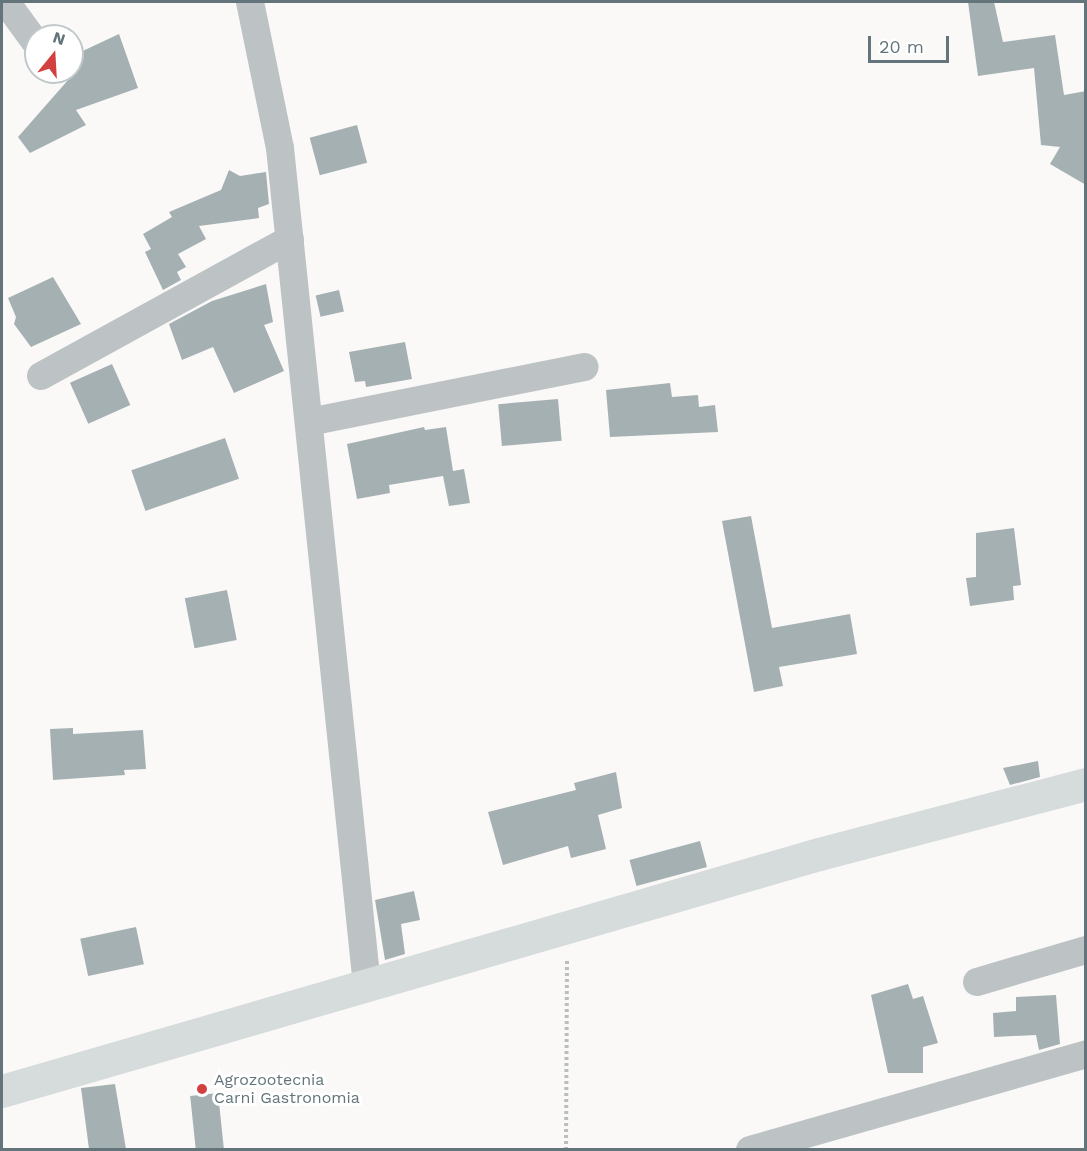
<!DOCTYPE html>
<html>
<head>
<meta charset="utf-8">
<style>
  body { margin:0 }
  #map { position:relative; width:1087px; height:1151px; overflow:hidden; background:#faf9f8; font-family:"Work Sans",sans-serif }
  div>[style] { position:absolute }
  .building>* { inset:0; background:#a5b0b2; transform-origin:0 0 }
  .path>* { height:4px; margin-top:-2px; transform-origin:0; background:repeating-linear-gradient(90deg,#babec0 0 3px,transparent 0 6px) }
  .street>* { height:28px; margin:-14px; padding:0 14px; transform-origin:14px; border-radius:14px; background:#bdc3c5 }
  .secondary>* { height:33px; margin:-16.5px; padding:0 16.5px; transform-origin:16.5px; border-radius:16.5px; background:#d6dbdc }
  .dots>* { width:16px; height:16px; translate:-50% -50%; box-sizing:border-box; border:3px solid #fff; border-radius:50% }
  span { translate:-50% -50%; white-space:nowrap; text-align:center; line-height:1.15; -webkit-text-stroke:6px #fff; paint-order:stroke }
  .poi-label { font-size:16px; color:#63757a }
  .left { translate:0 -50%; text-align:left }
  .frame { position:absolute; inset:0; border:3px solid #63757a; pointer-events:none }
  .north { position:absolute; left:24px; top:24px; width:60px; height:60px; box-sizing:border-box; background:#fff; border:2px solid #c1c8ca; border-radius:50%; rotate:18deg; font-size:16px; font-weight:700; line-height:24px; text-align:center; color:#63757a }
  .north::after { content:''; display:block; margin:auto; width:21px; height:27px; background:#d24140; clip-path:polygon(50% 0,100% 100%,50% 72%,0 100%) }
  .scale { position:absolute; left:868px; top:36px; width:81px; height:27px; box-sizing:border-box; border:3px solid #63757a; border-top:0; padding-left:8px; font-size:18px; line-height:21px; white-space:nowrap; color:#63757a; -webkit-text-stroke:4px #fff; paint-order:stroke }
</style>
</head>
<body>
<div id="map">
  <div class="building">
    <i style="clip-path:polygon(968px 2px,994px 2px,1003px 42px,1055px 35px,1064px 95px,1086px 91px,1086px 185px,1050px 164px,1060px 147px,1041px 145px,1034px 68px,978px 76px)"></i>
    <i style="clip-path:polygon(119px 34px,138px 88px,76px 110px,86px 125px,30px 153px,18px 137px,76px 71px,72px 56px)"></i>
    <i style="left:357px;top:125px;width:39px;height:49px;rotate:75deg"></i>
    <i style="clip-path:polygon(229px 170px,240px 176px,266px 172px,269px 204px,258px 208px,259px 218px,199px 226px,206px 239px,178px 254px,186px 267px,177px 272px,181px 280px,163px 290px,145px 252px,151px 249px,143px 234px,172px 217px,169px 212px,221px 190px)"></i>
    <i style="clip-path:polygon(53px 277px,81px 324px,31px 347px,14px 324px,16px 317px,8px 298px)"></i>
    <i style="clip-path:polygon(266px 284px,273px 322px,264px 325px,284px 371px,234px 393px,213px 347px,182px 360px,169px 324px,212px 301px)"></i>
    <i style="left:339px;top:290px;width:22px;height:24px;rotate:77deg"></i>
    <i style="clip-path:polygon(405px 342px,412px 379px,366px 387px,365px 381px,355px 382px,349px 352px)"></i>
    <i style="left:112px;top:364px;width:45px;height:46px;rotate:66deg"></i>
    <i style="clip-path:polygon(670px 383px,672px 397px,698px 395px,699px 407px,715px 405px,718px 432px,610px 437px,606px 390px)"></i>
    <i style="left:558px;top:399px;width:42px;height:60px;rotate:85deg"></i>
    <i style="clip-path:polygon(424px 427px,425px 430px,446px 427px,453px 471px,464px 469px,470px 503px,449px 506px,443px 476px,389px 485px,390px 493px,357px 499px,347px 444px)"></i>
    <i style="left:225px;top:438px;width:43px;height:99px;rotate:71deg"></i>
    <i style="clip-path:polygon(751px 516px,772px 628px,850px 614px,857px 654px,779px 667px,783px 686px,754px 692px,722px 521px)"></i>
    <i style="clip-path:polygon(1014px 528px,1021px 585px,1013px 586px,1014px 600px,970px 606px,966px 578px,976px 577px,976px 533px)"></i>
    <i style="left:227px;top:590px;width:51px;height:43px;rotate:79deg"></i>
    <i style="clip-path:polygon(73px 728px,73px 734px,143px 730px,146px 769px,124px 770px,125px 775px,53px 780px,50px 729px)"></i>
    <i style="clip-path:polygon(1038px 761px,1040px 777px,1010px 785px,1003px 768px)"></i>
    <i style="clip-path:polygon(616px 772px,622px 808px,598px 815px,606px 849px,571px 858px,568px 846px,503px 865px,488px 812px,576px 790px,574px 783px)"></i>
    <i style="left:700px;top:841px;width:27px;height:73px;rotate:75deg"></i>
    <i style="clip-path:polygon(414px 891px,420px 920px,401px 924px,405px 954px,385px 960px,375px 900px)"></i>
    <i style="left:136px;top:927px;width:38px;height:57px;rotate:78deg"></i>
    <i style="clip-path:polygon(908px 984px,913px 999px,923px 996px,938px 1043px,923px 1047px,923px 1073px,888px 1073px,871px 995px)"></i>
    <i style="clip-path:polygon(1056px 995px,1060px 1044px,1039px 1050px,1036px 1035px,994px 1037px,993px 1013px,1016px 1011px,1016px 997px)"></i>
    <i style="clip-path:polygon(115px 1084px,126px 1149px,89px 1149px,81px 1088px)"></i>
    <i style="left:218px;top:1093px;width:56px;height:28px;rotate:84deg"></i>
  </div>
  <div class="path">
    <i style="left:566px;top:1150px;width:192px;rotate:-89.7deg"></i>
  </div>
  <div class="street">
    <i style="left:6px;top:2px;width:51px;rotate:53.8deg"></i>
    <i style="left:250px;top:2px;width:149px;rotate:78.4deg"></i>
    <i style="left:280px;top:148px;width:842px;rotate:84.07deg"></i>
    <i style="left:41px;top:376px;width:284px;rotate:-28.8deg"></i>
    <i style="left:309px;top:422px;width:281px;rotate:-11.3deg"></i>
    <i style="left:977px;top:982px;width:114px;rotate:-16.4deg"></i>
    <i style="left:750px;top:1150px;width:349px;rotate:-15.9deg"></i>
  </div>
  <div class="secondary">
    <i style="left:2px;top:1091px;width:851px;rotate:-16.18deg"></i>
    <i style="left:819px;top:854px;width:276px;rotate:-14.7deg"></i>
  </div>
  <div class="dots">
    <i style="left:202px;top:1089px;background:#d24140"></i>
  </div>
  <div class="poi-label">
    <span class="left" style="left:214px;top:1089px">Agrozootecnia<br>Carni Gastronomia</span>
  </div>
  <div class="frame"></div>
  <div class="north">N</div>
  <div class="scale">20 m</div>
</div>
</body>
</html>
